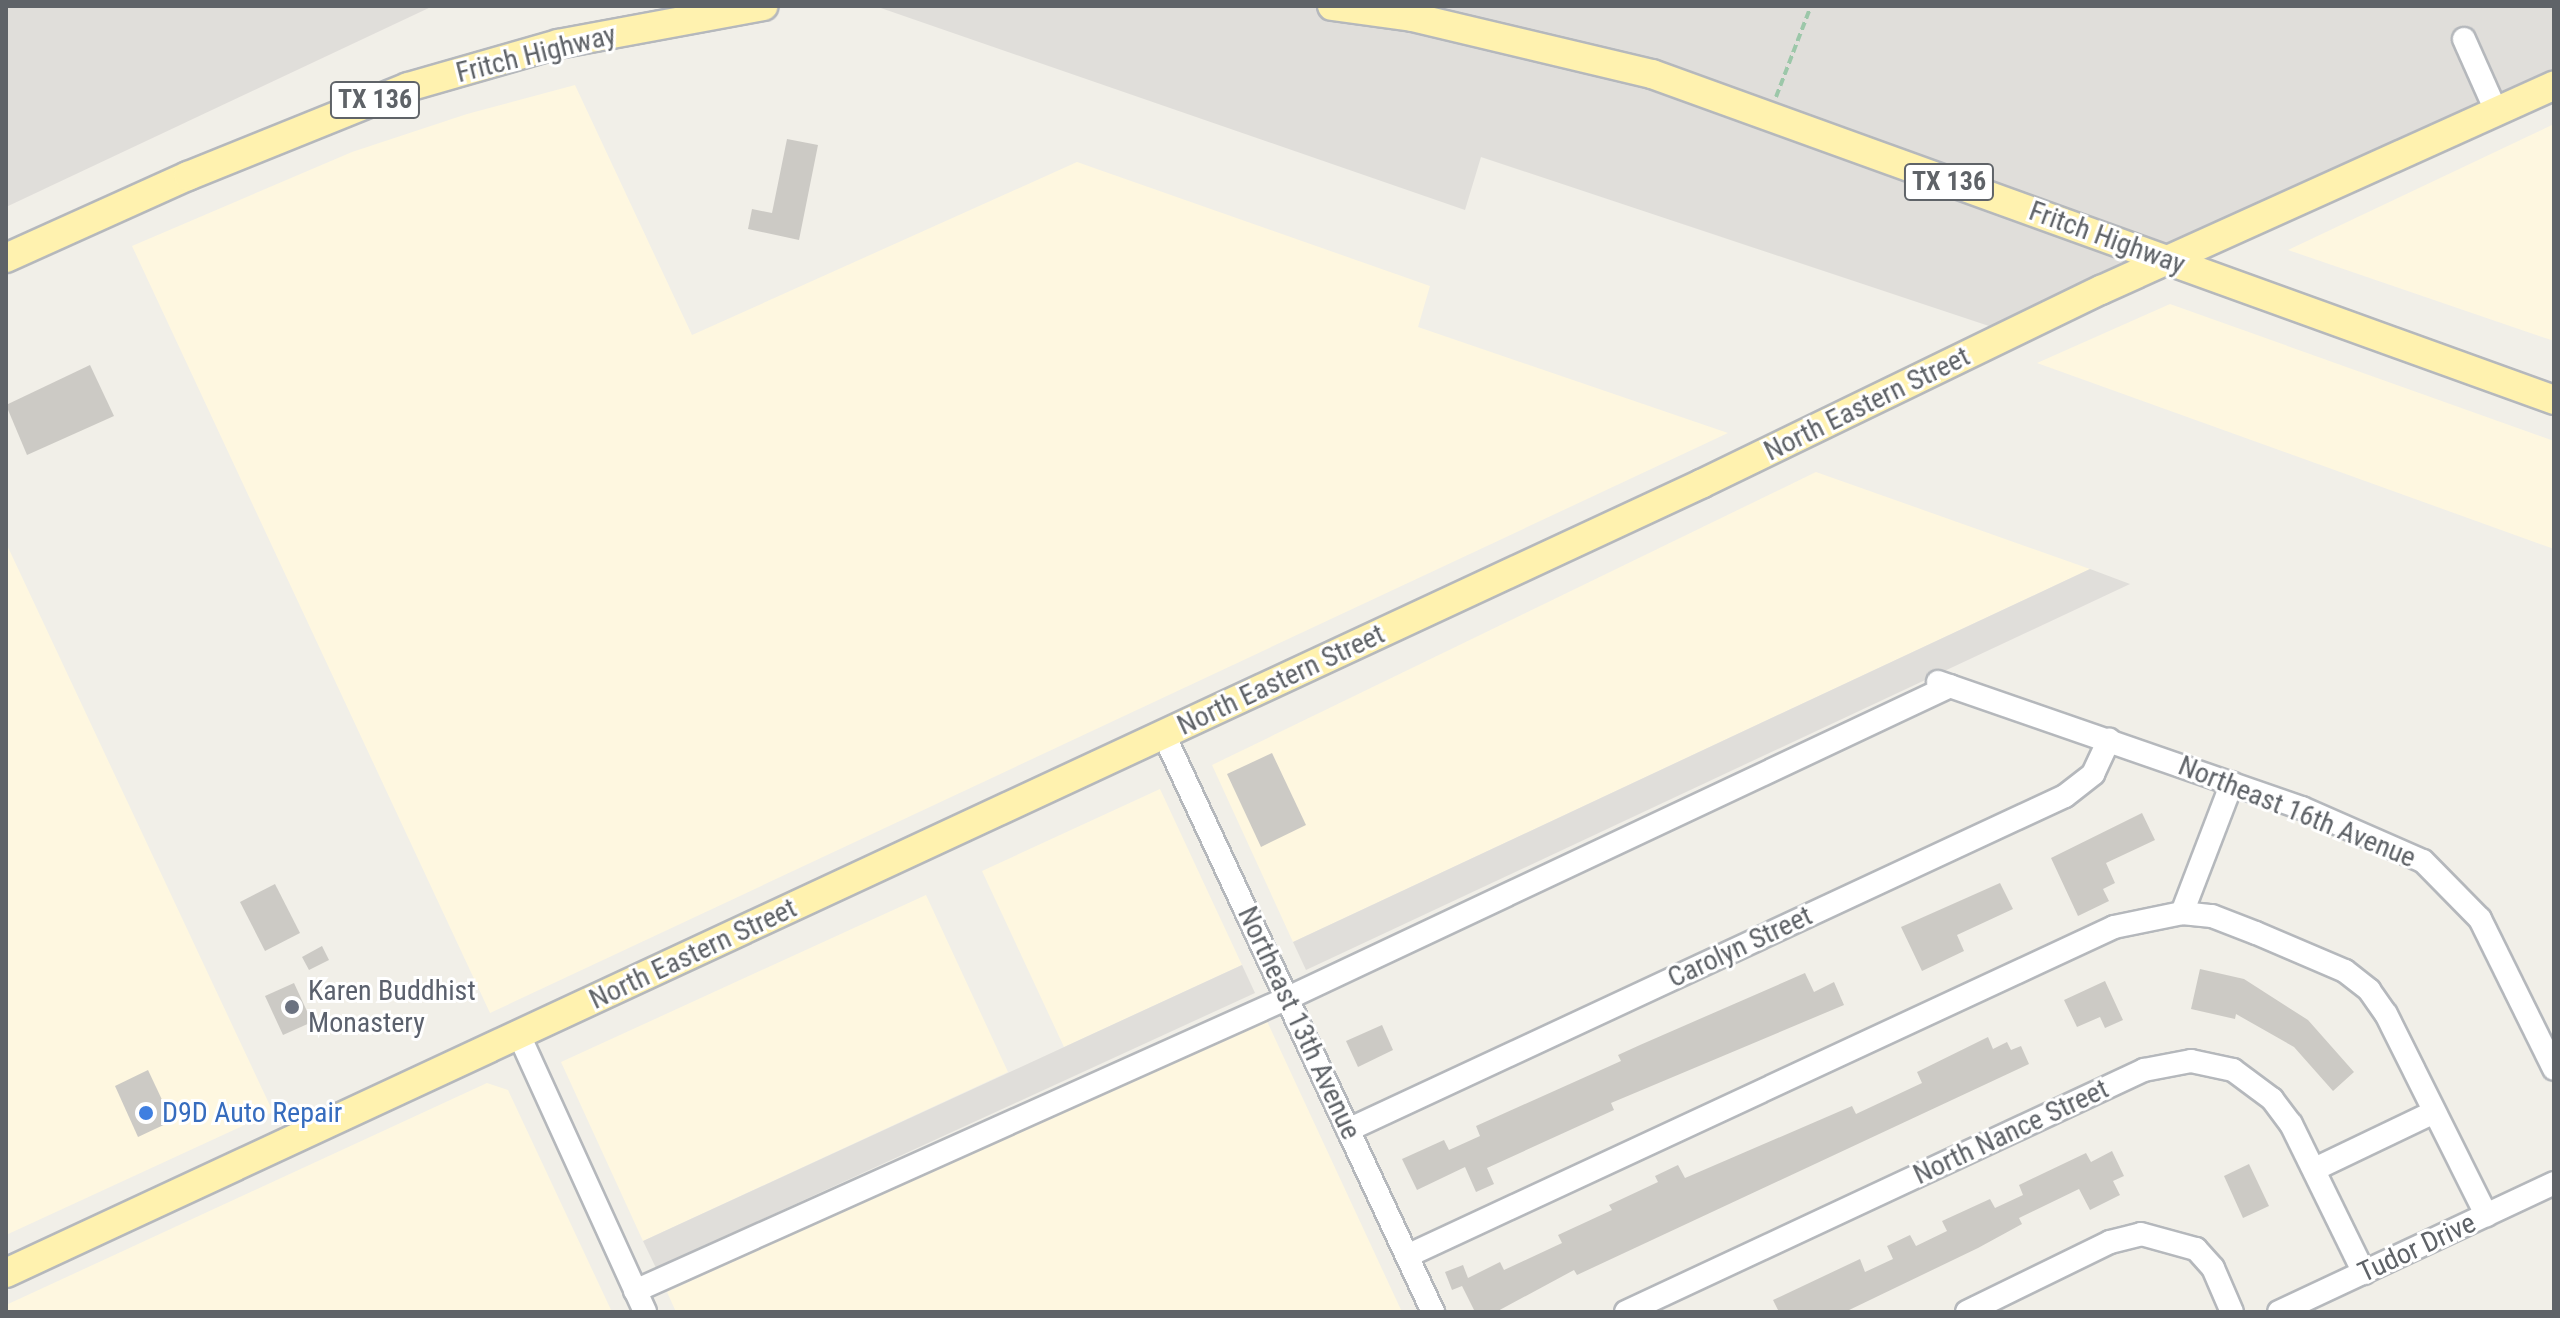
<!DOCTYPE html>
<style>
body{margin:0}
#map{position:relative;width:2560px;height:1318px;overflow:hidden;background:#f1efe8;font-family:"Roboto Condensed",sans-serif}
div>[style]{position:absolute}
.commercial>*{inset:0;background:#fef7e0}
.industrial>*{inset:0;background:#e0deda}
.building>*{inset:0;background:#cccac5}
.path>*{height:4px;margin-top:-2px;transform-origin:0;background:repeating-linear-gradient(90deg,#9cc7a9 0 8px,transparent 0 12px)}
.roads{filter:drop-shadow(2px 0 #b5b8bc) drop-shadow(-2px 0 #b5b8bc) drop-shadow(0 2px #b5b8bc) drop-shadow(0 -2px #b5b8bc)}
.minor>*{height:22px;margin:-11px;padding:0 11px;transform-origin:11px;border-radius:11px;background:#fff}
.major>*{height:28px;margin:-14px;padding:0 14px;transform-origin:14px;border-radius:14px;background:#fff2af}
.dots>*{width:22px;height:22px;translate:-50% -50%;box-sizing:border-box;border:4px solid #fff;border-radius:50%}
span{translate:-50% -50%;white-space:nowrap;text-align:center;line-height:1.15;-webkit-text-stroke:6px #fff;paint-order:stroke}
.shield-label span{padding:2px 6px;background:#fff;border:2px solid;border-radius:6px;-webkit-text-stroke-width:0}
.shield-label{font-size:26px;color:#5f6368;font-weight:700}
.street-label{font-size:28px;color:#5f6368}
.worship-label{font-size:28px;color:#5b616d}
.left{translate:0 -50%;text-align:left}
.shop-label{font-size:28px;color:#366cbe}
.frame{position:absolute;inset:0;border:8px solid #5f6368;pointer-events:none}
</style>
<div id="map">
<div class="commercial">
<div style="clip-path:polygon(575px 85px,692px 335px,1077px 162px,1430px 286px,1418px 327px,1728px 433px,490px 1013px,132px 246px,352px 152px,467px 114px)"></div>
<div style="clip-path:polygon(2554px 124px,2554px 341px,2288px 250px)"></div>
<div style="clip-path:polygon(2170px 304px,2554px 441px,2554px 549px,2037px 363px)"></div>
<div style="clip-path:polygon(1816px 472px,2090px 569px,1293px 942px,1212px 765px)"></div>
<div style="clip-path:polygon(6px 543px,273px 1112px,6px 1235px)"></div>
<div style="clip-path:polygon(1160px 789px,1242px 965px,1064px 1047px,982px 871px)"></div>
<div style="clip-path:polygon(926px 895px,1008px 1072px,643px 1241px,561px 1062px)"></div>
<div style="clip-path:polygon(1265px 1017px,1402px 1312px,676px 1312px,667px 1292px)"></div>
<div style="clip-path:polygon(487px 1083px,508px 1090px,612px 1312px,6px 1312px,6px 1305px)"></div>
</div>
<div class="industrial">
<div style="clip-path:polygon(6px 6px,433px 6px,6px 207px)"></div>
<div style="clip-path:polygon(875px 6px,2554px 6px,2554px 73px,2001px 330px,1481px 157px,1465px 210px)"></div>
<div style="clip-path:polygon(2090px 569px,2130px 584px,1306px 970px,1293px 942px)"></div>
<div style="clip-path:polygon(1242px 965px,1255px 993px,656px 1268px,643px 1241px)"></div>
</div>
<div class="building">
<div style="clip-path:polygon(787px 139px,818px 145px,799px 240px,748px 229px,752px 209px,772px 213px)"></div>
<div style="clip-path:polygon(90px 365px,114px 416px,27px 455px,6px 405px)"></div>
<div style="clip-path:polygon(1272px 753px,1306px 825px,1261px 847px,1227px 774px)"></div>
<div style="clip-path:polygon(2142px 813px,2155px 840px,2106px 863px,2115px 883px,2103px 889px,2109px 901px,2078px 916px,2051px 858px)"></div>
<div style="clip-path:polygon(2000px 883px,2013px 909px,1957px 935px,1964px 951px,1922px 971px,1901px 927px)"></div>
<div style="clip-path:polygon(275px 884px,300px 933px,265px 951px,240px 902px)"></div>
<div style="clip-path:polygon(322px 946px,329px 960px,309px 970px,302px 957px)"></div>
<div style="clip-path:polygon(2200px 969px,2244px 979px,2308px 1020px,2354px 1072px,2333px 1091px,2294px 1047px,2236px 1014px,2235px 1019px,2191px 1009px)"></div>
<div style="clip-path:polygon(1805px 973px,1814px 992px,1834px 982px,1844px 1005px,1611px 1103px,1614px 1110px,1487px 1168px,1494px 1184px,1476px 1192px,1465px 1167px,1417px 1190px,1402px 1159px,1444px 1140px,1449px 1150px,1480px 1136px,1476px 1126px,1621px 1061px,1618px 1055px,1640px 1045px)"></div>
<div style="clip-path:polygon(2105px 981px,2123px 1020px,2105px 1028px,2100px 1017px,2077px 1027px,2064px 1000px)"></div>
<div style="clip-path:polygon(294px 983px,312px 1022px,283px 1035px,265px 996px)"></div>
<div style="clip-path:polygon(1382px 1025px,1393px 1050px,1358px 1067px,1346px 1041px)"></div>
<div style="clip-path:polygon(1988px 1037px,1993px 1049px,2007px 1042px,2011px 1050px,2021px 1046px,2029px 1064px,1577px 1275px,1574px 1270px,1496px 1312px,1475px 1312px,1462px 1286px,1452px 1290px,1445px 1272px,1463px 1265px,1468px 1278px,1500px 1262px,1504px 1270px,1562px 1243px,1558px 1235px,1612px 1210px,1609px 1205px,1658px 1182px,1655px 1176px,1678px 1165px,1685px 1178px,1852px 1106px,1856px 1114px,1922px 1083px,1917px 1072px)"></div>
<div style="clip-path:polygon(148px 1070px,172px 1121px,138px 1137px,115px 1086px)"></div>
<div style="clip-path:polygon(2112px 1151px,2124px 1176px,2113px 1181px,2120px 1195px,2090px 1210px,2079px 1189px,2019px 1218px,2022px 1224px,1978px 1248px,1845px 1312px,1779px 1312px,1773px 1300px,1860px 1259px,1865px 1272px,1893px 1259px,1887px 1246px,1910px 1235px,1916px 1246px,1947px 1231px,1942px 1221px,1990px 1199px,1995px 1208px,2023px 1195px,2019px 1185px,2086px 1153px,2091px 1162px)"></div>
<div style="clip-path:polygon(2249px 1164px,2269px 1206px,2243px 1218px,2224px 1176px)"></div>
</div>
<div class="path">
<div style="left:1776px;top:97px;width:97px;rotate:-69deg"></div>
</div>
<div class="roads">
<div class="minor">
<div style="left:2464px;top:39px;width:79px;rotate:66deg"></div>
<div style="left:1938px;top:682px;width:385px;rotate:19.1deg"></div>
<div style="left:2302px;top:808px;width:132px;rotate:23.7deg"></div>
<div style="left:2423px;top:861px;width:81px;rotate:45.5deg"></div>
<div style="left:2480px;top:919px;width:167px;rotate:63.7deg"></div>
<div style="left:1164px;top:735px;width:637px;rotate:65deg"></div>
<div style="left:2182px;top:913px;width:139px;rotate:-69deg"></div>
<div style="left:519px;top:1035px;width:304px;rotate:65.5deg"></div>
<div style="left:1348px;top:1130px;width:791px;rotate:-24.98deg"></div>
<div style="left:2065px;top:796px;width:36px;rotate:-38deg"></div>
<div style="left:2093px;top:774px;width:38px;rotate:-65deg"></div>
<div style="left:2315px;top:1169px;width:132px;rotate:-25.6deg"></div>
<div style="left:1407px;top:1256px;width:780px;rotate:-24.95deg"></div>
<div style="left:2114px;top:927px;width:69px;rotate:-11.6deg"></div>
<div style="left:2182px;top:913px;width:30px;rotate:6deg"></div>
<div style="left:2212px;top:916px;width:47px;rotate:21.1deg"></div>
<div style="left:2256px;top:933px;width:97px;rotate:23.1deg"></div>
<div style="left:2345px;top:971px;width:31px;rotate:38deg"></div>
<div style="left:2369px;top:990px;width:29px;rotate:55deg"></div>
<div style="left:2386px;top:1014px;width:225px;rotate:63.5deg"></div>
<div style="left:635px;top:1291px;width:716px;rotate:-24.17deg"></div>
<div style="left:1288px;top:998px;width:732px;rotate:-25.23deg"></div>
<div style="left:1626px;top:1312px;width:572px;rotate:-25.04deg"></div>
<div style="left:2144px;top:1070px;width:48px;rotate:-10.8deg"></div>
<div style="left:2191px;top:1061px;width:43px;rotate:12.1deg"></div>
<div style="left:2233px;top:1070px;width:49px;rotate:36.6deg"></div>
<div style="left:2272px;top:1099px;width:31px;rotate:53deg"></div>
<div style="left:2291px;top:1124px;width:166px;rotate:63.9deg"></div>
<div style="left:1967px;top:1312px;width:159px;rotate:-26.1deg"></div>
<div style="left:2110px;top:1242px;width:32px;rotate:-14deg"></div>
<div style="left:2141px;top:1234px;width:57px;rotate:15.3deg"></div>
<div style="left:2196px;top:1249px;width:25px;rotate:48deg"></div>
<div style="left:2213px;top:1268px;width:48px;rotate:66.6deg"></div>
<div style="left:2279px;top:1312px;width:304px;rotate:-25.1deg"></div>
</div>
<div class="major">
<div style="left:1332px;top:6px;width:81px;rotate:7.8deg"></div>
<div style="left:1412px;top:17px;width:247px;rotate:13.4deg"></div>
<div style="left:1652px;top:74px;width:959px;rotate:19.87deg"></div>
<div style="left:6px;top:258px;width:200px;rotate:-24.3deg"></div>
<div style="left:188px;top:176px;width:237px;rotate:-22deg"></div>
<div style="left:408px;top:87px;width:156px;rotate:-16deg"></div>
<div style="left:558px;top:44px;width:209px;rotate:-10.5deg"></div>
<div style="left:6px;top:1273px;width:1870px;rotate:-24.96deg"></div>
<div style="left:1701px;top:484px;width:445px;rotate:-25.9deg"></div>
<div style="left:2101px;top:290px;width:497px;rotate:-24.3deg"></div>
</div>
</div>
<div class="dots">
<div style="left:292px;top:1007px;background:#6b7280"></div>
<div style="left:146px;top:1113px;background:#3f7fe0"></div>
</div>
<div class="shield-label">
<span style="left:375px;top:100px">TX 136</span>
<span style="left:1949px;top:182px">TX 136</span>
</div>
<div class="street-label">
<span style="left:536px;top:54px;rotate:-14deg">Fritch Highway</span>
<span style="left:2107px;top:238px;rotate:20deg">Fritch Highway</span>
<span style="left:1867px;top:404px;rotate:-26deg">North Eastern Street</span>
<span style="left:1281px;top:680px;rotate:-25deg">North Eastern Street</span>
<span style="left:2297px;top:812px;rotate:22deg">Northeast 16th Avenue</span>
<span style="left:1740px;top:947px;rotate:-25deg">Carolyn Street</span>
<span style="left:693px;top:954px;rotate:-25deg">North Eastern Street</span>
<span style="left:1299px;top:1023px;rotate:65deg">Northeast 13th Avenue</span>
<span style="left:2011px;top:1132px;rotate:-25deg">North Nance Street</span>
<span style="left:2417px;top:1248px;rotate:-25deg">Tudor Drive</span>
</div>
<div class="worship-label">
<span class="left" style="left:308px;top:1007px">Karen Buddhist<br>Monastery</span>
</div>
<div class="shop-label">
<span class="left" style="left:162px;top:1113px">D9D Auto Repair</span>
</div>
<div class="frame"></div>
</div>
